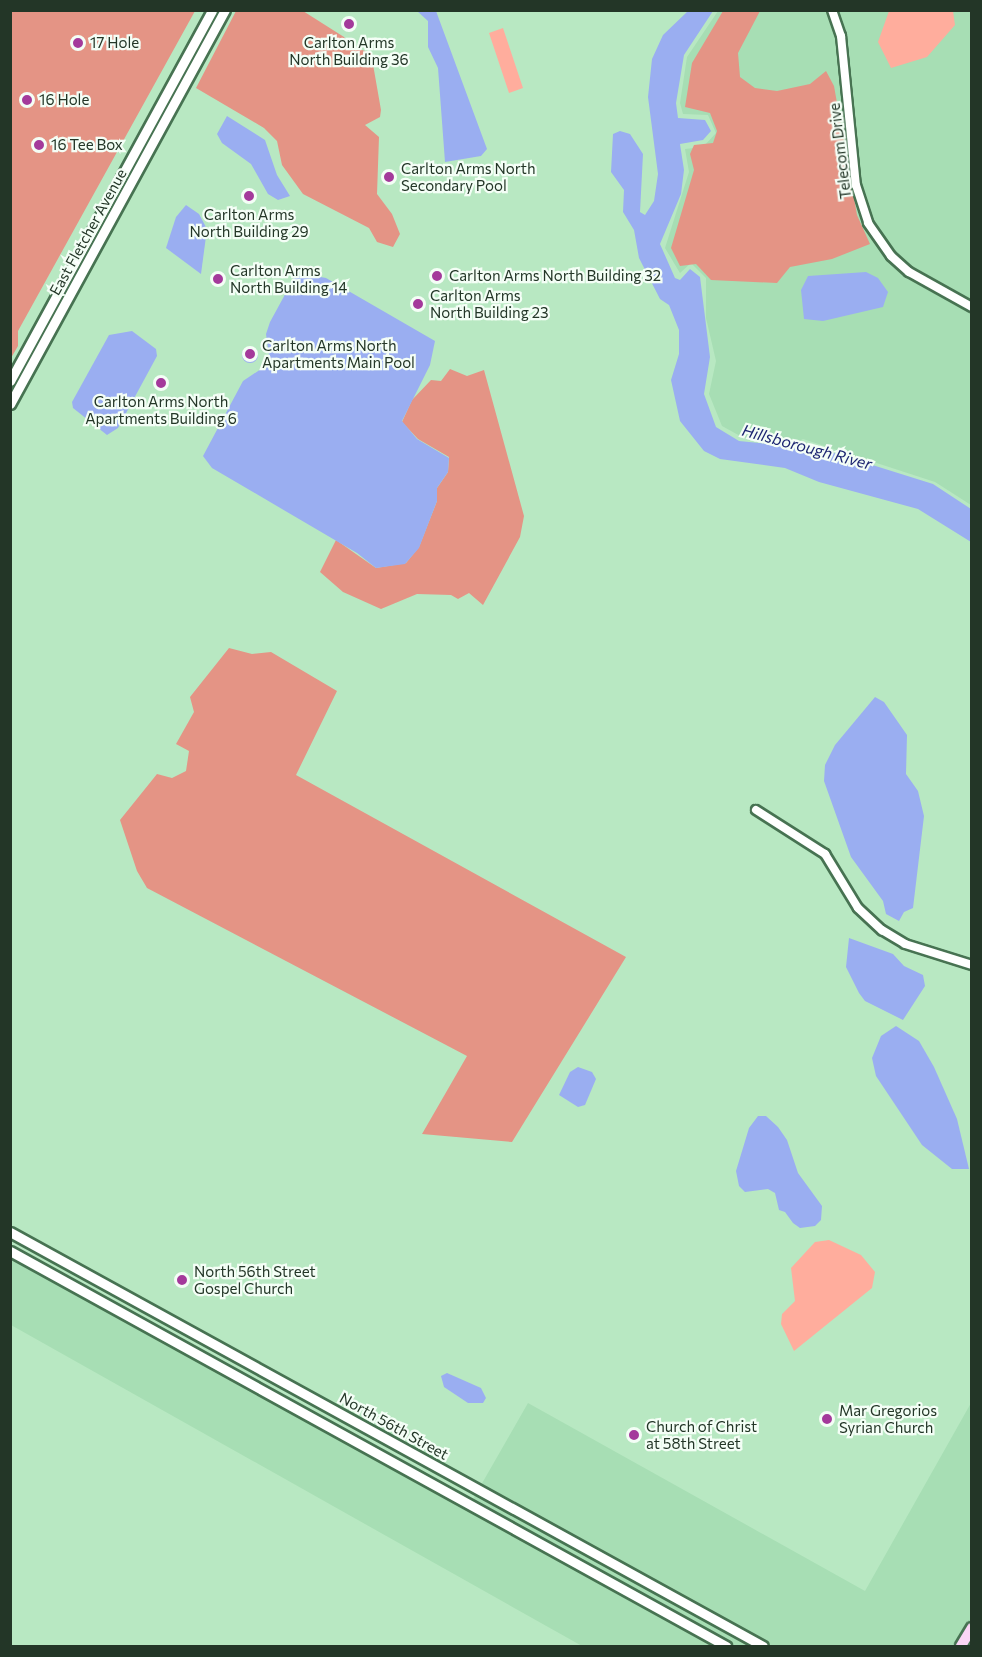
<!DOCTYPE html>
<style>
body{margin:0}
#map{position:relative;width:982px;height:1657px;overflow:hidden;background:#b8e8c2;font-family:Commissioner,sans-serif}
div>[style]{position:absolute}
.built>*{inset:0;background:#a7deb4}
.green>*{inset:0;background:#ffad9d}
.forest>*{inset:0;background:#e49485}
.water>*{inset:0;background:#9aaef1}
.round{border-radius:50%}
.roads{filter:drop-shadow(2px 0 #477352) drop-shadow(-2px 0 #477352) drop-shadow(0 2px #477352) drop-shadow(0 -2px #477352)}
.tertiary>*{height:8px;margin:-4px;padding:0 4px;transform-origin:4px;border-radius:4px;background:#fff}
.secondary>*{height:9px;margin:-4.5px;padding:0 4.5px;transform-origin:4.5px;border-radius:4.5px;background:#fff}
.primary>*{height:10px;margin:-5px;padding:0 5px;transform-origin:5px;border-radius:5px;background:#fad5f5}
.dots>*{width:16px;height:16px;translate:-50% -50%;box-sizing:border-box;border:3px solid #f4fef6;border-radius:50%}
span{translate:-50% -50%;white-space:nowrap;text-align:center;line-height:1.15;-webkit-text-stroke:4.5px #f4fef6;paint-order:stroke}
.poi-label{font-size:15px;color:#233627}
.left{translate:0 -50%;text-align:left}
.street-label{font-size:15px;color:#233627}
.water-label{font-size:16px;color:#1c2571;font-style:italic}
.frame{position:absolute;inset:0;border:12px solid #233627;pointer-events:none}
</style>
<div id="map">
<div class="built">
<div style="clip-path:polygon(718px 11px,971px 11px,971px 505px,935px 482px,803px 439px,790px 446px,742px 437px,722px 426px,709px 394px,716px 361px,706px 318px,706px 278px,691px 263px,680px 273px,665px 248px,689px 172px,685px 149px,703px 147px,716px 133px,708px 115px,683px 114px,680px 103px,687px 57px)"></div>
<div style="clip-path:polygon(10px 1255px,469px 1506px,528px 1403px,865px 1591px,971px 1403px,971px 1646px,582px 1646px,11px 1325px)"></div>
</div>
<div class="green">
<div style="clip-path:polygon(889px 11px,953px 11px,955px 25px,927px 57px,891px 68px,878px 42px)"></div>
<div style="clip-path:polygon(503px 28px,523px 88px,509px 93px,489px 33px)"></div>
<div style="clip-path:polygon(829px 1240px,861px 1255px,875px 1272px,872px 1288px,794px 1351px,781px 1324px,782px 1314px,795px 1301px,791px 1268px,815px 1242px)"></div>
</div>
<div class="forest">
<div style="clip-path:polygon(11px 10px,195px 11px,18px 331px,18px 346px,11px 358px)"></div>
<div style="clip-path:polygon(236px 11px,303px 11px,344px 37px,350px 46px,371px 53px,381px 110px,380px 117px,365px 125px,379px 137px,377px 194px,392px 214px,400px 234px,393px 247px,377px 242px,369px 228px,303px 194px,282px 165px,277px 141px,264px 128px,196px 88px)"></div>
<div style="clip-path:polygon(723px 11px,760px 11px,738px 53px,740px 77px,755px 88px,777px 91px,810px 84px,826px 71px,834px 86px,857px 215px,870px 244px,832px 259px,790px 267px,777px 283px,711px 280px,696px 264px,680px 266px,671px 248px,694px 170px,690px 154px,694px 145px,713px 143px,717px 131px,710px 113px,685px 107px,692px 63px)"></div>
<div style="clip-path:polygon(450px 369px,467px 376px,484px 370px,524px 516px,520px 537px,483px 605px,469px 593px,458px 599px,451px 595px,417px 594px,381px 609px,343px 592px,320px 572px,336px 540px,376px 568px,406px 563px,419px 547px,437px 501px,437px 488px,448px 472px,449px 457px,418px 439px,402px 422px,412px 400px,431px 380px,441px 381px)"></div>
<div style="clip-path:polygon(229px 648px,252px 654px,271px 652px,337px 691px,296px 775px,626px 957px,512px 1142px,422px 1134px,467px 1056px,147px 888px,137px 871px,120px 820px,157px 774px,172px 778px,186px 771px,189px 751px,176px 744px,194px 712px,190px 697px)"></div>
</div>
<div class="water">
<div style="clip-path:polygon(417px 11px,436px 11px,487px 149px,481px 156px,445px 162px,438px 68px,428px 47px,428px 21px)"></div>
<div style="clip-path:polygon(688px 11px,713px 11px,684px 55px,676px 103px,678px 118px,705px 120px,711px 131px,703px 140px,680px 144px,684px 170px,681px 194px,660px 244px,675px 278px,680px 280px,690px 269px,700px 277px,710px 357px,704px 394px,716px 427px,739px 441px,790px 446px,799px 442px,933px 484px,971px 509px,971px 542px,918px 509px,819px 482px,785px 468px,720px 459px,704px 451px,680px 421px,671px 380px,679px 354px,679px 330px,669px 305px,660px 299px,639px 258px,634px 230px,623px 212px,624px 190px,611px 172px,613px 134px,620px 131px,630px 134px,643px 154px,640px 212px,645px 215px,654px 201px,658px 174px,648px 97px,652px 59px,663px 35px)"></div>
<div style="clip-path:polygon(227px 116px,265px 140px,277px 175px,290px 196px,278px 200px,268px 194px,251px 164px,222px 143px,217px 134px)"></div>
<div style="clip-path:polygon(186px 205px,199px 214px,207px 229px,201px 274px,166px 248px,176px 217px)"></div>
<div style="clip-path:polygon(866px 272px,878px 278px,888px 292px,883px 307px,823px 321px,804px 319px,801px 290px,808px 276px)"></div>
<div style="clip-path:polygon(304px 274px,326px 278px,435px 341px,430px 365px,402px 421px,417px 439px,449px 458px,448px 472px,437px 488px,437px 501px,419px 548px,405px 564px,376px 568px,357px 553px,212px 468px,203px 456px,243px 381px,270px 363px,266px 334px,270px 322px,294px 278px)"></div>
<div style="clip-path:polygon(132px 331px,156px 349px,157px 356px,118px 428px,107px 435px,73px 408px,72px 402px,109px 335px)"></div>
<div class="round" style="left:242px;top:347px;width:16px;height:16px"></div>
<div style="clip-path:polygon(875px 697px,884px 702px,907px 735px,906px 774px,918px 791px,924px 816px,913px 908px,904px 912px,899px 921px,886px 914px,883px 901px,851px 857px,824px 781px,825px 765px,835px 745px)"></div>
<div style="clip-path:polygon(849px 938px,893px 954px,904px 966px,923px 975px,925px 986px,903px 1020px,865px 1001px,859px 993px,846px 967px)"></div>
<div style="clip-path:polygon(896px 1026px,919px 1041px,934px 1067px,957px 1119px,969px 1169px,952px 1169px,922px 1145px,876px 1076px,872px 1058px,881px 1036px)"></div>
<div style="clip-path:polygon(578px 1067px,592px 1072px,596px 1079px,585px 1105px,578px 1107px,559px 1095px,570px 1072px)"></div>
<div style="clip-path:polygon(758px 1116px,766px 1116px,778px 1127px,787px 1140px,798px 1173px,822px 1206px,821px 1220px,815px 1226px,800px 1228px,793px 1223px,785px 1212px,779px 1210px,775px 1193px,768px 1189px,745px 1192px,739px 1186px,736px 1171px,749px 1128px)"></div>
<div style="clip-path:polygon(447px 1373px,481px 1388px,486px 1398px,483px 1403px,468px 1403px,444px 1387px,441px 1376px)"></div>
</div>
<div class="roads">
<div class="tertiary">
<div style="left:832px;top:10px;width:28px;rotate:71deg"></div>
<div style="left:841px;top:36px;width:150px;rotate:84.3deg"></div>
<div style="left:856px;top:185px;width:40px;rotate:72deg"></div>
<div style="left:868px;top:223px;width:40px;rotate:55.1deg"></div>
<div style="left:891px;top:256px;width:24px;rotate:42deg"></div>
<div style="left:909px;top:272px;width:72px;rotate:29.1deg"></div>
<div style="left:756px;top:810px;width:82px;rotate:32.5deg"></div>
<div style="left:825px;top:854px;width:63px;rotate:58.6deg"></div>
<div style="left:858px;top:908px;width:33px;rotate:43deg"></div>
<div style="left:882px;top:930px;width:27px;rotate:31deg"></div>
<div style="left:905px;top:944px;width:70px;rotate:17.4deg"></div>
</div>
<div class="secondary">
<div style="left:10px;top:381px;width:422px;rotate:-61.4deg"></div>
<div style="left:10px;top:404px;width:449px;rotate:-61.4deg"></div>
<div style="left:10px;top:1232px;width:859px;rotate:28.8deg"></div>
<div style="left:10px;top:1251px;width:818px;rotate:28.88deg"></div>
</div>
<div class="primary">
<div style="left:961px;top:1646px;width:21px;rotate:-59deg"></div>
</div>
</div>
<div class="dots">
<div style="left:349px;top:24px;background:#a43a9b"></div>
<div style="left:78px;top:43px;background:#a43a9b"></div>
<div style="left:27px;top:100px;background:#a43a9b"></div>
<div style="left:39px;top:145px;background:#a43a9b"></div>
<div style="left:389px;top:177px;background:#a43a9b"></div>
<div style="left:249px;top:196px;background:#a43a9b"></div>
<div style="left:437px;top:276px;background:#a43a9b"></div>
<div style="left:218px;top:279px;background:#a43a9b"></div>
<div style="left:418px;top:304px;background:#a43a9b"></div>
<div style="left:250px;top:354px;background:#a43a9b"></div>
<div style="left:161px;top:383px;background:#a43a9b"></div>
<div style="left:182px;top:1280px;background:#a43a9b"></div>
<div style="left:827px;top:1419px;background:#a43a9b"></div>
<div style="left:634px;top:1435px;background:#a43a9b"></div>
</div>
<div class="poi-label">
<span style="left:349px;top:51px">Carlton Arms<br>North Building 36</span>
<span class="left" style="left:90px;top:43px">17 Hole</span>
<span class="left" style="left:39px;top:100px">16 Hole</span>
<span class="left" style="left:51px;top:145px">16 Tee Box</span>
<span class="left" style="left:401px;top:177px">Carlton Arms North<br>Secondary Pool</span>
<span style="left:249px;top:223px">Carlton Arms<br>North Building 29</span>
<span class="left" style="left:230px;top:279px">Carlton Arms<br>North Building 14</span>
<span class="left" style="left:449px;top:276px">Carlton Arms North Building 32</span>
<span class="left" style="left:430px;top:304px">Carlton Arms<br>North Building 23</span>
<span class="left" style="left:262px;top:354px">Carlton Arms North<br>Apartments Main Pool</span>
<span style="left:161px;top:410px">Carlton Arms North<br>Apartments Building 6</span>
<span class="left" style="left:194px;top:1280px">North 56th Street<br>Gospel Church</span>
<span class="left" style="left:839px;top:1419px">Mar Gregorios<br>Syrian Church</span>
<span class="left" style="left:646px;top:1435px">Church of Christ<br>at 58th Street</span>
</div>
<div class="street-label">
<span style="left:840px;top:151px;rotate:-97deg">Telecom Drive</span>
<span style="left:88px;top:232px;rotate:-61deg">East Fletcher Avenue</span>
<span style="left:394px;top:1426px;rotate:29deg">North 56th Street</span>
</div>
<div class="water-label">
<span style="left:807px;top:447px;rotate:15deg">Hillsborough River</span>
</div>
<div class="frame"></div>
</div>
